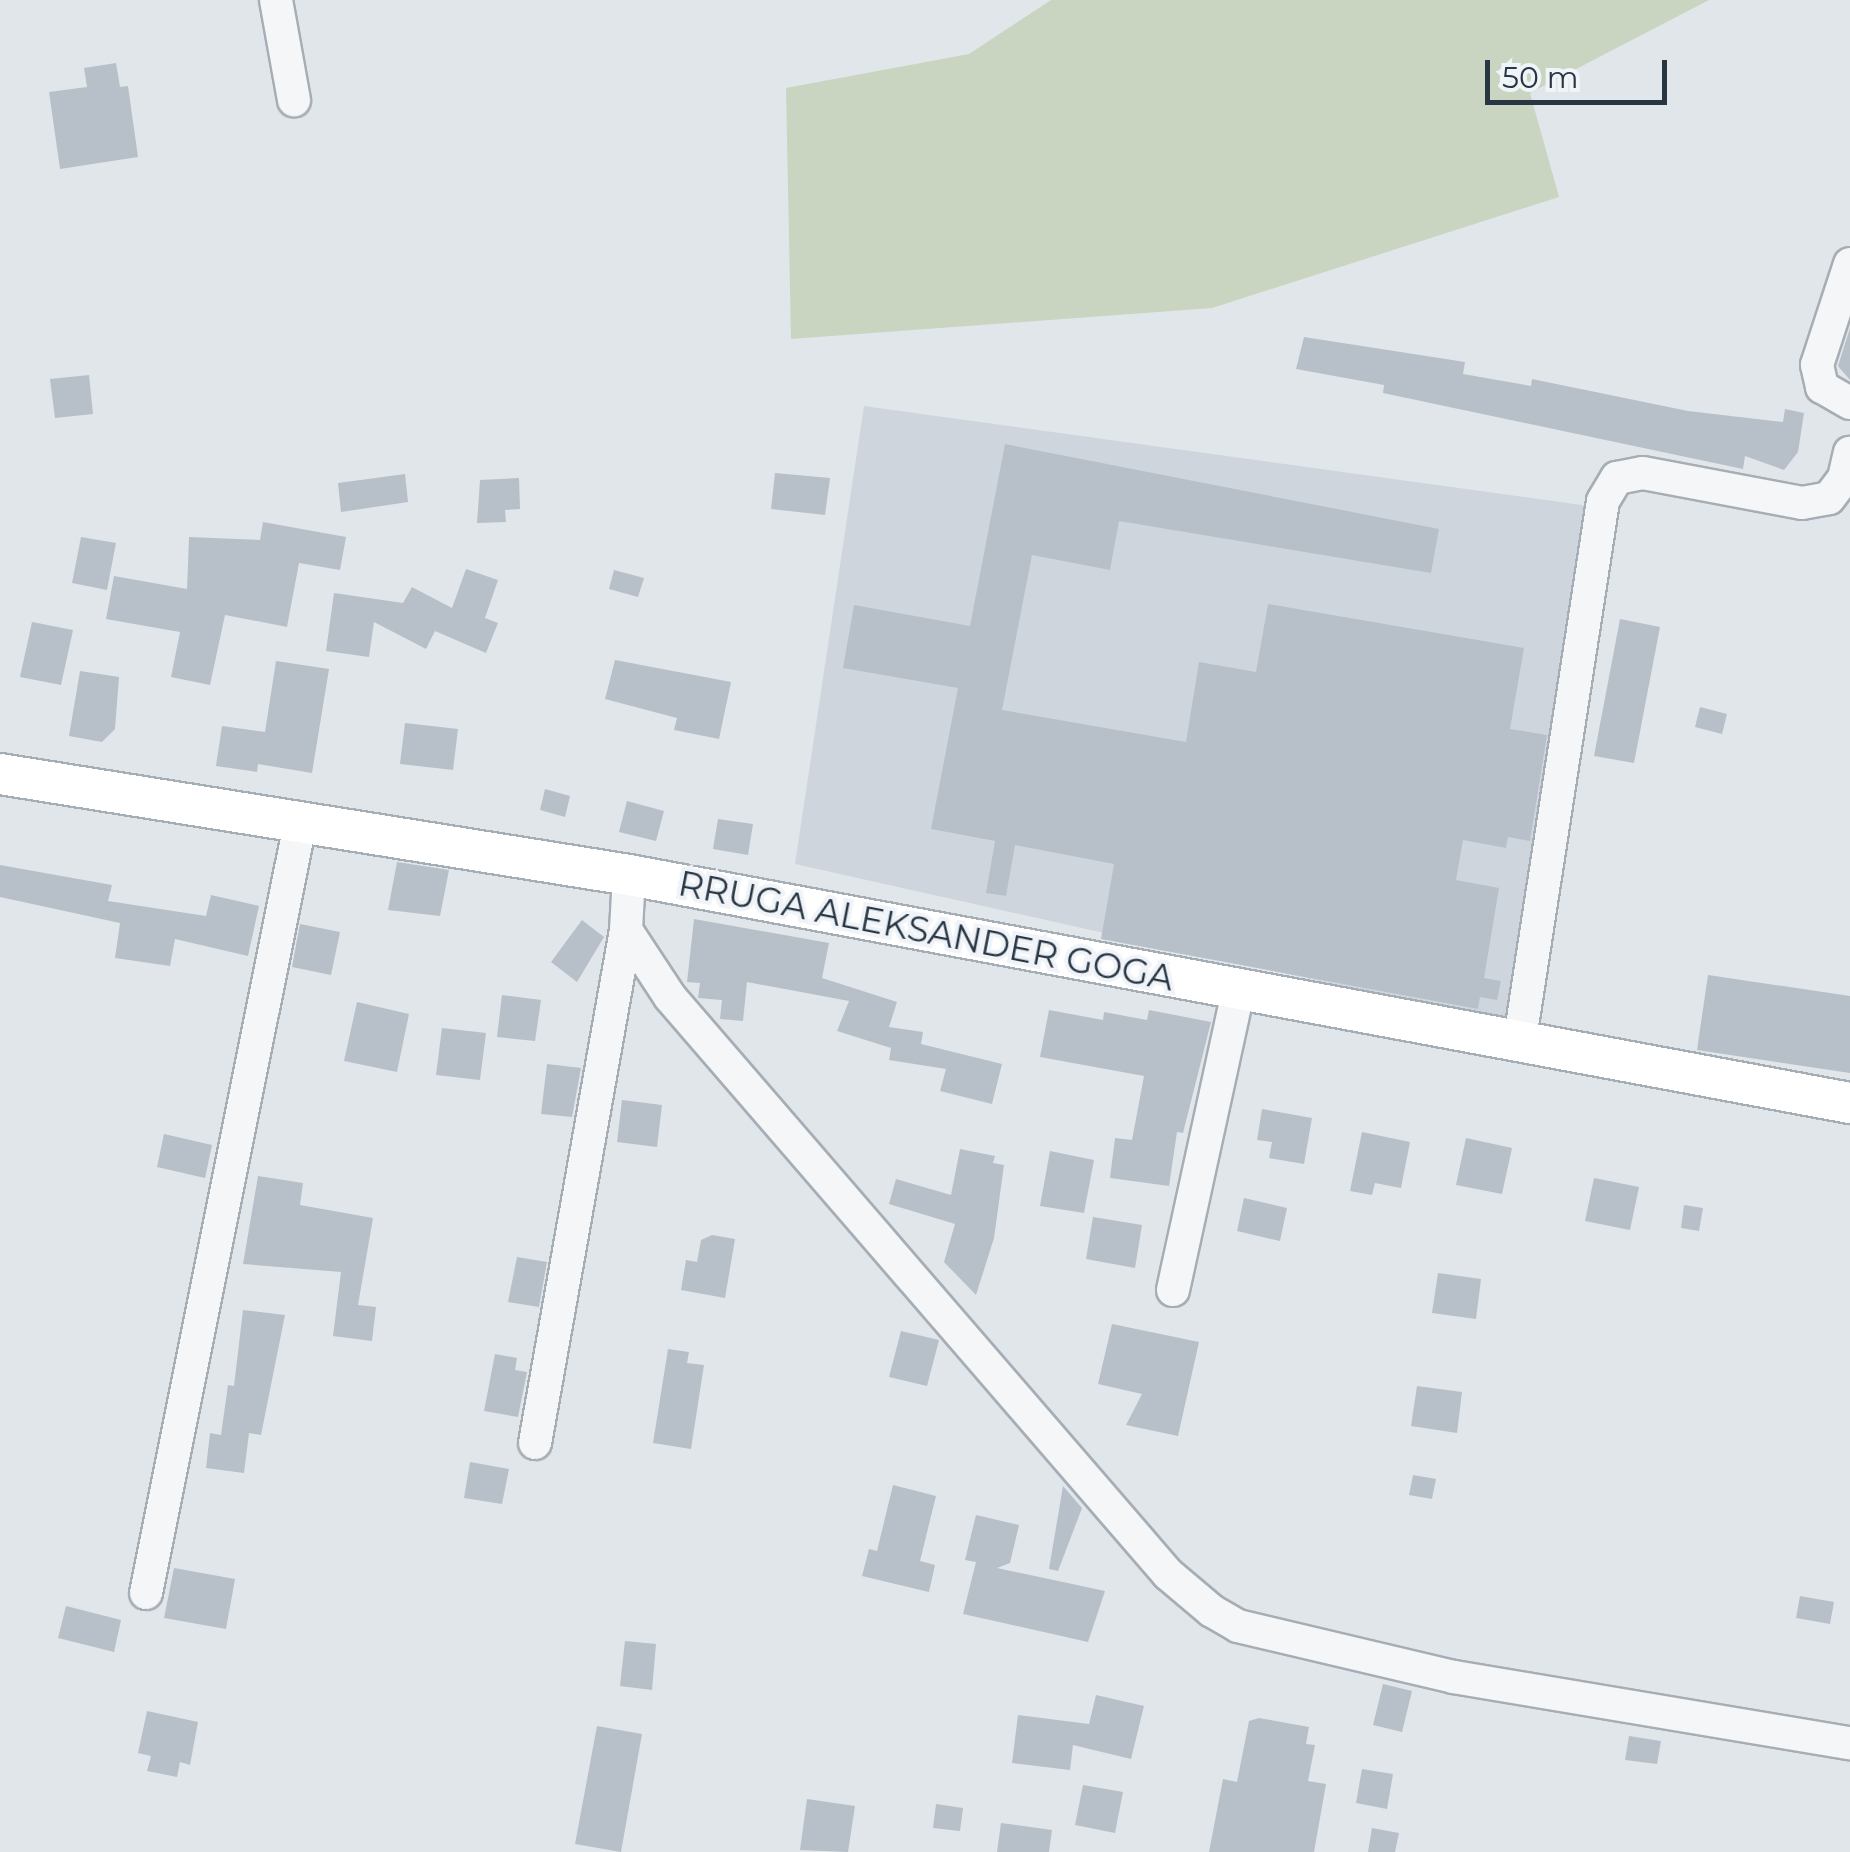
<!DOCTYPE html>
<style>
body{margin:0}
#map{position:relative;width:1850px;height:1852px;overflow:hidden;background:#e1e6ea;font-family:Montserrat,sans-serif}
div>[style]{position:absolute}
.built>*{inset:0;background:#ced5dd}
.green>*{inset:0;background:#c9d5c1}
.building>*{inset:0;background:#b7c0c8}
.roads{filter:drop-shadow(2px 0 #a6aeb5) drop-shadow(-2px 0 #a6aeb5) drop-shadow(0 2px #a6aeb5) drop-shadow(0 -2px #a6aeb5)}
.minor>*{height:32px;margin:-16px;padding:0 16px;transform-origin:16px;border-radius:16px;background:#f4f6f8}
.major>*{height:40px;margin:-20px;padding:0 20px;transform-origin:20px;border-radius:20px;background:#fff}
span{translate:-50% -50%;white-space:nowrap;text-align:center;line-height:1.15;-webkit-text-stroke:8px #f0f4f8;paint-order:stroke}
.street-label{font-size:35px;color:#283643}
.scale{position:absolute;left:1485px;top:60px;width:182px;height:45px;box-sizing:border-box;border:5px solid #283643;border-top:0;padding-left:12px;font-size:30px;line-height:35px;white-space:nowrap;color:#283643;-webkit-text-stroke:8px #f0f4f8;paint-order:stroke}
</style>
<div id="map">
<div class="built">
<div style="clip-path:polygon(864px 406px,1596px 507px,1512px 1024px,795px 864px)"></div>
</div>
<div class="green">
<div style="clip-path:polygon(1051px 0,1709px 0,1530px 93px,1559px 197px,1212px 308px,791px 339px,786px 88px,969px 54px)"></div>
</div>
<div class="building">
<div style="clip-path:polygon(116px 63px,120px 87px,128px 86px,138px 157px,60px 169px,49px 92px,87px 87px,84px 68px)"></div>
<div style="clip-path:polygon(1850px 328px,1850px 380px,1838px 366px)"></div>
<div style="clip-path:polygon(1304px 337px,1465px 362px,1463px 374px,1531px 386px,1532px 379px,1688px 411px,1783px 422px,1785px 409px,1804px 413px,1798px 452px,1784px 470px,1745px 456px,1743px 469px,1383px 393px,1384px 385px,1296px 369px)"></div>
<div style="clip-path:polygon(89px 375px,93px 414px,55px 418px,50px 379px)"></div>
<div style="clip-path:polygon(1005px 444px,1439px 529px,1431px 573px,1119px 521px,1110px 570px,1032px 555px,1002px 710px,1186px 742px,1199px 662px,1256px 672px,1268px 604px,1524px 648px,1510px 729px,1547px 735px,1530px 841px,1508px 837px,1506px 848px,1463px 840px,1456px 880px,1499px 888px,1484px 978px,1501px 981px,1497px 1000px,1480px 997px,1478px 1009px,1101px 939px,1114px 864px,1015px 845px,1006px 896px,986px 893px,995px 841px,931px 829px,958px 688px,843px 668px,854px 605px,970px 626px)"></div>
<div style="clip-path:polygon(775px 473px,830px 478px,825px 515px,771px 509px)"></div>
<div style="clip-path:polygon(405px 474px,408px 502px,341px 512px,338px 483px)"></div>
<div style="clip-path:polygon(519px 478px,520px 509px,505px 510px,506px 522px,477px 523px,480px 480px)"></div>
<div style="clip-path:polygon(263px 522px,346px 537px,340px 570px,299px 563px,287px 627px,225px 615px,210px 685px,171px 677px,180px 632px,106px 619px,114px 576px,187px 589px,189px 537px,260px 540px)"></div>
<div style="clip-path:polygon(81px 537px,116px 543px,107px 590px,72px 583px)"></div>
<div style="clip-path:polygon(466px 569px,498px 580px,485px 618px,498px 623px,486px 653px,435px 631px,426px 649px,374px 622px,369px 657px,326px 651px,334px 593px,403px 603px,412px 587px,452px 608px)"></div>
<div style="clip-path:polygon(614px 570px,644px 578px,638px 597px,609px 589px)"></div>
<div style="clip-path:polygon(1620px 619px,1660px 627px,1634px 763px,1594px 756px)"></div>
<div style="clip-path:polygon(32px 622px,73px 630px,61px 685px,20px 677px)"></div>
<div style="clip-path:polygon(615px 660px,731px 682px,719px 739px,674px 730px,677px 718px,605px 699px)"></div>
<div style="clip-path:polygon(276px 661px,329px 669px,312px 773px,258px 764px,257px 772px,216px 766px,222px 726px,265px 732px)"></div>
<div style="clip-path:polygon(80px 671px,119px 677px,115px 729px,102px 742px,69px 736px)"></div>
<div style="clip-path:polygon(1700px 707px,1727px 714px,1722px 734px,1695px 727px)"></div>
<div style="clip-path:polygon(405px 723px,458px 729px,453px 770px,400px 764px)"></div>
<div style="clip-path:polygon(545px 789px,570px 796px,565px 817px,540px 810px)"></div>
<div style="clip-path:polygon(627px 801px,664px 811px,656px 841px,619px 832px)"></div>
<div style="clip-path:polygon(718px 819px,753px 824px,748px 855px,713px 849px)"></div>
<div style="clip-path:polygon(397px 862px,449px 870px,440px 916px,388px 910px)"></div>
<div style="clip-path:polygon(0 865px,112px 885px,108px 901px,206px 916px,211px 895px,259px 906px,248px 956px,175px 939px,170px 966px,115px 958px,120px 923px,0 897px)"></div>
<div style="clip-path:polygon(694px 919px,829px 943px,822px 978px,897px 1002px,889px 1027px,923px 1032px,921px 1044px,1002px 1064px,992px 1104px,940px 1091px,946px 1069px,889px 1060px,891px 1048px,837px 1031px,849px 1001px,747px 982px,743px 1021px,720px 1019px,722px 1000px,698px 998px,700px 983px,687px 982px)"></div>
<div style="clip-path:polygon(582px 920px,604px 937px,577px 982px,551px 962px)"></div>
<div style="clip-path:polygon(300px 924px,340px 932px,331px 975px,292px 967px)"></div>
<div style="clip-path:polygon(1708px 975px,1850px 996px,1850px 1073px,1697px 1050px)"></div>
<div style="clip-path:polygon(502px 995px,541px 1000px,535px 1041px,497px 1037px)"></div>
<div style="clip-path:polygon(357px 1002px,409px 1014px,397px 1072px,344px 1061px)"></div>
<div style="clip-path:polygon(1049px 1010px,1103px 1020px,1104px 1012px,1147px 1020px,1149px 1010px,1211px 1022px,1183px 1133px,1177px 1132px,1169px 1186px,1110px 1178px,1115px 1138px,1132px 1140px,1144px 1076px,1040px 1057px)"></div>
<div style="clip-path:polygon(442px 1028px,486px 1033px,480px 1080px,436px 1075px)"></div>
<div style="clip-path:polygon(547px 1064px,581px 1068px,572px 1117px,541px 1114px)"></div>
<div style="clip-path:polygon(622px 1100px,662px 1105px,657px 1147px,617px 1142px)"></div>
<div style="clip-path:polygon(1262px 1109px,1312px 1118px,1304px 1164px,1269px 1158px,1272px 1142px,1257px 1140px)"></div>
<div style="clip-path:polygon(1362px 1132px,1410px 1142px,1401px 1188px,1375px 1183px,1372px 1195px,1350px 1191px)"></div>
<div style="clip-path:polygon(164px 1134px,212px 1145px,205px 1178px,157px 1167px)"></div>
<div style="clip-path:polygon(1466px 1138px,1512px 1148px,1502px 1194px,1456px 1185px)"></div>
<div style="clip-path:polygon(960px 1149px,995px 1156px,993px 1163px,1004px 1165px,994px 1238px,976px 1295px,944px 1262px,955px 1224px,889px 1204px,896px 1179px,951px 1195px)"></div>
<div style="clip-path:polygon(1050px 1151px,1094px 1160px,1084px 1213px,1040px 1206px)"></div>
<div style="clip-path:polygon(258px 1176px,303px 1183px,300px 1205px,373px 1218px,358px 1305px,376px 1307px,372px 1341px,333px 1336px,341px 1272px,243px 1264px)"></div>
<div style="clip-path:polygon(1594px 1178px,1639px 1187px,1630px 1230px,1585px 1221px)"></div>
<div style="clip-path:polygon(1244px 1198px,1287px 1208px,1280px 1241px,1237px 1231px)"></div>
<div style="clip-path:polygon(1684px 1205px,1703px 1208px,1699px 1231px,1681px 1228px)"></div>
<div style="clip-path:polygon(1093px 1217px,1142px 1225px,1135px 1268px,1086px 1259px)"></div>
<div style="clip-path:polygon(712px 1235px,735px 1239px,725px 1298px,681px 1290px,686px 1260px,697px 1262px,701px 1240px)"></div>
<div style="clip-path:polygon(517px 1257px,547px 1262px,539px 1307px,508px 1302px)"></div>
<div style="clip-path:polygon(1438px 1273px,1481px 1279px,1476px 1319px,1432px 1313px)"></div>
<div style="clip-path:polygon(243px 1310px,285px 1315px,261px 1435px,249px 1433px,244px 1473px,206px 1468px,210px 1433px,221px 1435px,228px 1385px,234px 1386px)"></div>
<div style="clip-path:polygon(1112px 1324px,1199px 1342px,1178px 1436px,1126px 1425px,1142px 1394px,1098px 1384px)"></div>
<div style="clip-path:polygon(901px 1331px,939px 1340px,927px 1386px,889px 1377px)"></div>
<div style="clip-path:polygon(668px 1349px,689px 1352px,687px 1363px,704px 1365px,691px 1449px,653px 1443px)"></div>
<div style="clip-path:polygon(495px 1354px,517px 1358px,515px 1370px,527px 1372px,518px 1417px,484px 1411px)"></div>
<div style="clip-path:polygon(1417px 1386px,1462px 1392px,1457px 1433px,1411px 1426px)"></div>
<div style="clip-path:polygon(470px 1462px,509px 1469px,502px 1504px,464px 1498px)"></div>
<div style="clip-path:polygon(1413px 1475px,1436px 1479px,1432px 1499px,1409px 1495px)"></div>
<div style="clip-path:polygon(893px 1485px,936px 1496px,920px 1561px,935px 1565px,929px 1592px,862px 1576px,869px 1549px,877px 1551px)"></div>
<div style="clip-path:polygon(1063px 1486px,1082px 1508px,1058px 1571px,1049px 1569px)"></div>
<div style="clip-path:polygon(976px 1515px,1019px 1525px,1010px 1563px,997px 1568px,1105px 1591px,1088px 1642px,963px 1614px,976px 1562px,965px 1560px)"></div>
<div style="clip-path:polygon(174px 1568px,235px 1579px,226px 1629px,164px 1618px)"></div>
<div style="clip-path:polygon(1800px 1596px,1834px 1602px,1830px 1624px,1796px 1618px)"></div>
<div style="clip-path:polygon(66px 1606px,121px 1620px,114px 1652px,58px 1638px)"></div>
<div style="clip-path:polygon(625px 1641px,656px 1644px,652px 1690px,620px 1686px)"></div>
<div style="clip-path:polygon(1383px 1684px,1412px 1691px,1402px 1732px,1373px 1725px)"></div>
<div style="clip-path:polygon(1096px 1695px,1144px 1706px,1131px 1759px,1073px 1745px,1070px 1770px,1012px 1763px,1018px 1715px,1089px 1724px)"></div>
<div style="clip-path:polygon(147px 1711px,198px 1722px,190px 1765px,180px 1762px,177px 1777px,147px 1771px,151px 1756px,138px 1753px)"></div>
<div style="clip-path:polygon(1259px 1718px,1309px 1727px,1306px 1744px,1315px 1745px,1308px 1781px,1326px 1784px,1314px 1852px,1209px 1852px,1223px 1779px,1237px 1782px,1249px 1721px)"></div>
<div style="clip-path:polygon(597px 1726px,642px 1734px,621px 1852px,575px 1844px)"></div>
<div style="clip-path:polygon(1629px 1736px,1661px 1741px,1657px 1764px,1625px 1760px)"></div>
<div style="clip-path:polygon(1362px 1769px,1393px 1774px,1387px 1809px,1356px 1803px)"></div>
<div style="clip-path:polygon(1083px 1785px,1123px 1792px,1115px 1833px,1075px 1825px)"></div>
<div style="clip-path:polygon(807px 1799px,855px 1806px,848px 1852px,800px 1850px)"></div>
<div style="clip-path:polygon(936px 1804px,963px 1808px,960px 1831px,933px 1828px)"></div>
<div style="clip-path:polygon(1001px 1823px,1052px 1830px,1049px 1852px,997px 1852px)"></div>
<div style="clip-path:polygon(1372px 1828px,1399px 1833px,1395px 1852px,1368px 1852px)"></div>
</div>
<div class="roads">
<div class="minor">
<div style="left:276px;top:0;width:102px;rotate:79.8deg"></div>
<div style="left:1850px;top:264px;width:106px;rotate:108.1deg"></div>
<div style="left:1817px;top:365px;width:23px;rotate:77deg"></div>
<div style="left:1822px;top:387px;width:32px;rotate:30deg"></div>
<div style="left:629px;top:875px;width:55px;rotate:93.1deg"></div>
<div style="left:626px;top:930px;width:80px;rotate:56.7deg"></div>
<div style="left:670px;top:997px;width:762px;rotate:49.2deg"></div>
<div style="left:1168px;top:1574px;width:57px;rotate:40.1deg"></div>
<div style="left:1212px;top:1611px;width:30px;rotate:30deg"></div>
<div style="left:1238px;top:1626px;width:222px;rotate:13.3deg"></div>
<div style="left:1454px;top:1677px;width:401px;rotate:9.5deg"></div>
<div style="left:1519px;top:1045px;width:550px;rotate:-81.22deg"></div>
<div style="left:1603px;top:501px;width:27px;rotate:-59deg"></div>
<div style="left:1617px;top:478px;width:26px;rotate:-11deg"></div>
<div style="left:1643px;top:473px;width:162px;rotate:10.7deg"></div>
<div style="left:1802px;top:503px;width:27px;rotate:-10deg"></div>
<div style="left:1829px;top:498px;width:25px;rotate:-53deg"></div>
<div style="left:1844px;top:478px;width:26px;rotate:-77deg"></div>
<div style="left:1173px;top:1290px;width:306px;rotate:-77.7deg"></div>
<div style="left:535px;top:1443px;width:521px;rotate:-79.94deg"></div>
<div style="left:146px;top:1593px;width:789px;rotate:-78.68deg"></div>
</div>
<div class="major">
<div style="left:0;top:774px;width:637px;rotate:9.12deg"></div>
<div style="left:629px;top:875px;width:1242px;rotate:10.58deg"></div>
</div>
</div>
<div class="street-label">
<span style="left:926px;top:931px;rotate:11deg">RRUGA ALEKSANDER GOGA</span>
</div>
<div class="scale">50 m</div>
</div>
